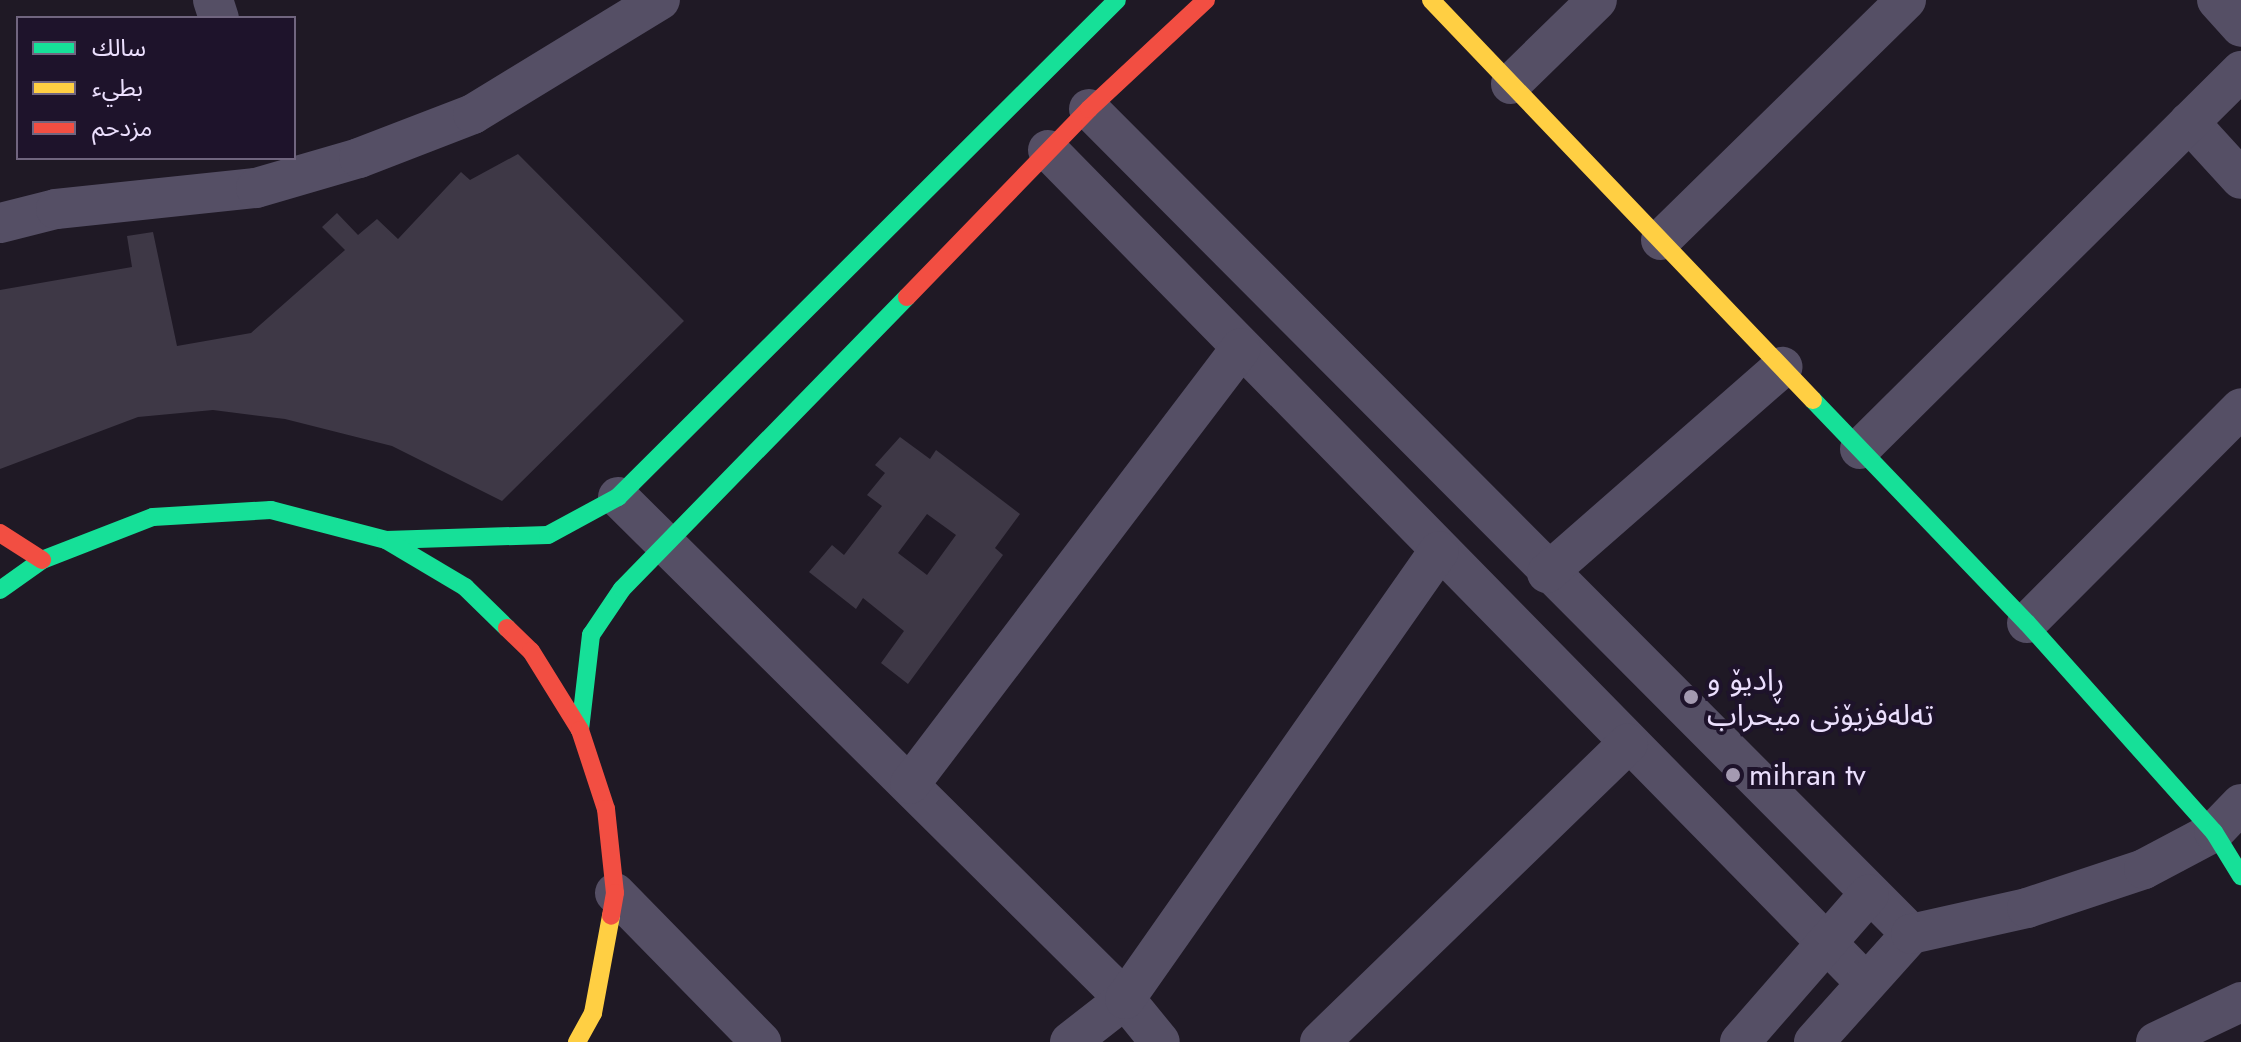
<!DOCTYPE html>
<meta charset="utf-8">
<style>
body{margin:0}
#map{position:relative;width:2241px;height:1042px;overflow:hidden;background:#1f1925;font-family:Jost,"Noto Sans Arabic",sans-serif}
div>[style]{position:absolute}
.building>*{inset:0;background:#3e3846}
.street>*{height:40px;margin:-20px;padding:0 20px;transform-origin:20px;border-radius:20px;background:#554f65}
.fast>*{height:18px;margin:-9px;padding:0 9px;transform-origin:9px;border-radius:9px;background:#16e098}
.slow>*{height:18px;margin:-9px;padding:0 9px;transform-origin:9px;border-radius:9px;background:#ffcf43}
.jam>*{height:18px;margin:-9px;padding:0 9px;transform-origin:9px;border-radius:9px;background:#f24e42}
.dots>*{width:22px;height:22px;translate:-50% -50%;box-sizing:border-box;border:4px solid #1e132b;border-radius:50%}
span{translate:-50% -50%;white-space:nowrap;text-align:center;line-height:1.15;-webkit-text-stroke:8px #1e132b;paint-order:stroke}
.poi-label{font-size:30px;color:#ebdffd}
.left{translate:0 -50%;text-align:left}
.legend{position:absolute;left:16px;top:16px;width:280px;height:144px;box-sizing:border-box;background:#1e132b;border:2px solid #70657f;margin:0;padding:10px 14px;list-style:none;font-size:24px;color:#ebdffd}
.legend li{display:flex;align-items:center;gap:16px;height:40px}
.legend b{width:40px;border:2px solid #70657f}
</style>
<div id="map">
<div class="building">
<div style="clip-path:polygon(518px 154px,684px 321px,502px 501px,392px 446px,285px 419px,213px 410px,138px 417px,0 469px,0 290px,132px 267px,127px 236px,153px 232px,177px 346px,251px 333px,345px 250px,322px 227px,337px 213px,358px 235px,377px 219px,398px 239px,461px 172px,470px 180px)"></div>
<div style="clip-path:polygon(evenodd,900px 437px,930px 459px,936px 450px,1020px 514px,995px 548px,1003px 555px,908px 684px,881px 663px,904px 631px,863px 598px,856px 609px,809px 572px,832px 545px,844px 555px,882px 506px,867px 495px,885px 473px,875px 465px,900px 437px,927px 514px,956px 535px,927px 575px,898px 553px,927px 514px)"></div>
</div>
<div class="street">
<div style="left:213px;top:0;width:19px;rotate:72deg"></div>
<div style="left:2217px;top:0;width:36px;rotate:48deg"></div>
<div style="left:1511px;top:84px;width:120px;rotate:-44.3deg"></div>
<div style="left:1089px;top:109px;width:1165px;rotate:45.1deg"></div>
<div style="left:2189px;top:122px;width:77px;rotate:47.6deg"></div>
<div style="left:1048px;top:150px;width:1167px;rotate:45.52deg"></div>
<div style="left:0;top:223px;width:58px;rotate:-14deg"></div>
<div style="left:56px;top:209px;width:201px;rotate:-6deg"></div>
<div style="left:256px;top:188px;width:107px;rotate:-16.2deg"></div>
<div style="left:359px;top:158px;width:122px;rotate:-21.1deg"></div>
<div style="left:473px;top:114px;width:219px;rotate:-31.4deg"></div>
<div style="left:1661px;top:240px;width:343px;rotate:-44.4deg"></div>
<div style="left:1860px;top:449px;width:537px;rotate:-44.77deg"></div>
<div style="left:618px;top:497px;width:713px;rotate:44.72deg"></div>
<div style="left:1125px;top:999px;width:55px;rotate:50.9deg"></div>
<div style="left:1547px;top:573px;width:313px;rotate:-41.2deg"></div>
<div style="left:2027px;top:623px;width:303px;rotate:-45.1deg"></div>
<div style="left:910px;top:784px;width:547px;rotate:-52.8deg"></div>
<div style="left:615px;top:893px;width:209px;rotate:45.6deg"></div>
<div style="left:1070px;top:1042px;width:70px;rotate:-38deg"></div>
<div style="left:1125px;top:999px;width:547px;rotate:-54.97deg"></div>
<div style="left:1320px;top:1042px;width:429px;rotate:-44.1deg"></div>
<div style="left:1740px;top:1042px;width:196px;rotate:-48.9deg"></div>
<div style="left:1814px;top:1042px;width:145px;rotate:-48.1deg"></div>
<div style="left:1911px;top:934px;width:119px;rotate:-12.6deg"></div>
<div style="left:2027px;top:908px;width:123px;rotate:-18.4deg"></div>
<div style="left:2144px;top:869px;width:79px;rotate:-27.9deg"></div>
<div style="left:2214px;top:832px;width:39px;rotate:-46deg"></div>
<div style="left:2156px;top:1042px;width:94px;rotate:-25.2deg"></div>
</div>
<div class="fast">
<div style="left:1813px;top:400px;width:309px;rotate:46.2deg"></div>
<div style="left:2027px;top:623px;width:280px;rotate:48.2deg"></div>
<div style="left:2214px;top:832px;width:52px;rotate:58.5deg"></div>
<div style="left:386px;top:540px;width:162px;rotate:-1.8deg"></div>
<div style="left:548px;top:535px;width:80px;rotate:-28.5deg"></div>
<div style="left:618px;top:497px;width:704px;rotate:-44.88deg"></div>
<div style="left:0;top:590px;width:52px;rotate:-35.5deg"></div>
<div style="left:42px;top:560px;width:119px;rotate:-21.2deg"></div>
<div style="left:153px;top:517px;width:118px;rotate:-3.4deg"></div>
<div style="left:271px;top:510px;width:119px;rotate:14.6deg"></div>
<div style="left:386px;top:540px;width:92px;rotate:30.7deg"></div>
<div style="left:465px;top:587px;width:59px;rotate:44.3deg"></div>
<div style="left:580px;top:730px;width:96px;rotate:-83.4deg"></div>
<div style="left:591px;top:635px;width:55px;rotate:-56deg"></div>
<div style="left:622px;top:589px;width:408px;rotate:-45.7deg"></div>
</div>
<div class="slow">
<div style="left:1431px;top:0;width:553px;rotate:46.32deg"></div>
<div style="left:577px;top:1042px;width:33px;rotate:-61deg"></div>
<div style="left:593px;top:1013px;width:99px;rotate:-79.5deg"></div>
</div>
<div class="jam">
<div style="left:907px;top:297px;width:262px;rotate:-45.9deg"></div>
<div style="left:1089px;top:109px;width:160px;rotate:-43deg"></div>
<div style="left:0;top:533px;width:50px;rotate:32.7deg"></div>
<div style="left:507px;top:628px;width:33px;rotate:44deg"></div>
<div style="left:531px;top:651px;width:93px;rotate:58.2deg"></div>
<div style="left:580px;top:730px;width:83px;rotate:71.8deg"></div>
<div style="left:606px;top:809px;width:84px;rotate:83.9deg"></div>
<div style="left:615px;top:893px;width:23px;rotate:100deg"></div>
</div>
<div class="dots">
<div style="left:1691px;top:697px;background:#a49ab1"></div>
<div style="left:1733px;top:775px;background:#a49ab1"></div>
</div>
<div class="poi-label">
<span class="left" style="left:1707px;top:697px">ڕادیۆ و<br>تەلەفزیۆنی میحراب</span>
<span class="left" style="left:1749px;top:775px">mihran tv</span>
</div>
<ul class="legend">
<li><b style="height:10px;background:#16e098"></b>سالك</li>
<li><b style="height:10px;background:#ffcf43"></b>بطيء</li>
<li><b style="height:10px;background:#f24e42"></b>مزدحم</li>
</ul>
</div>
